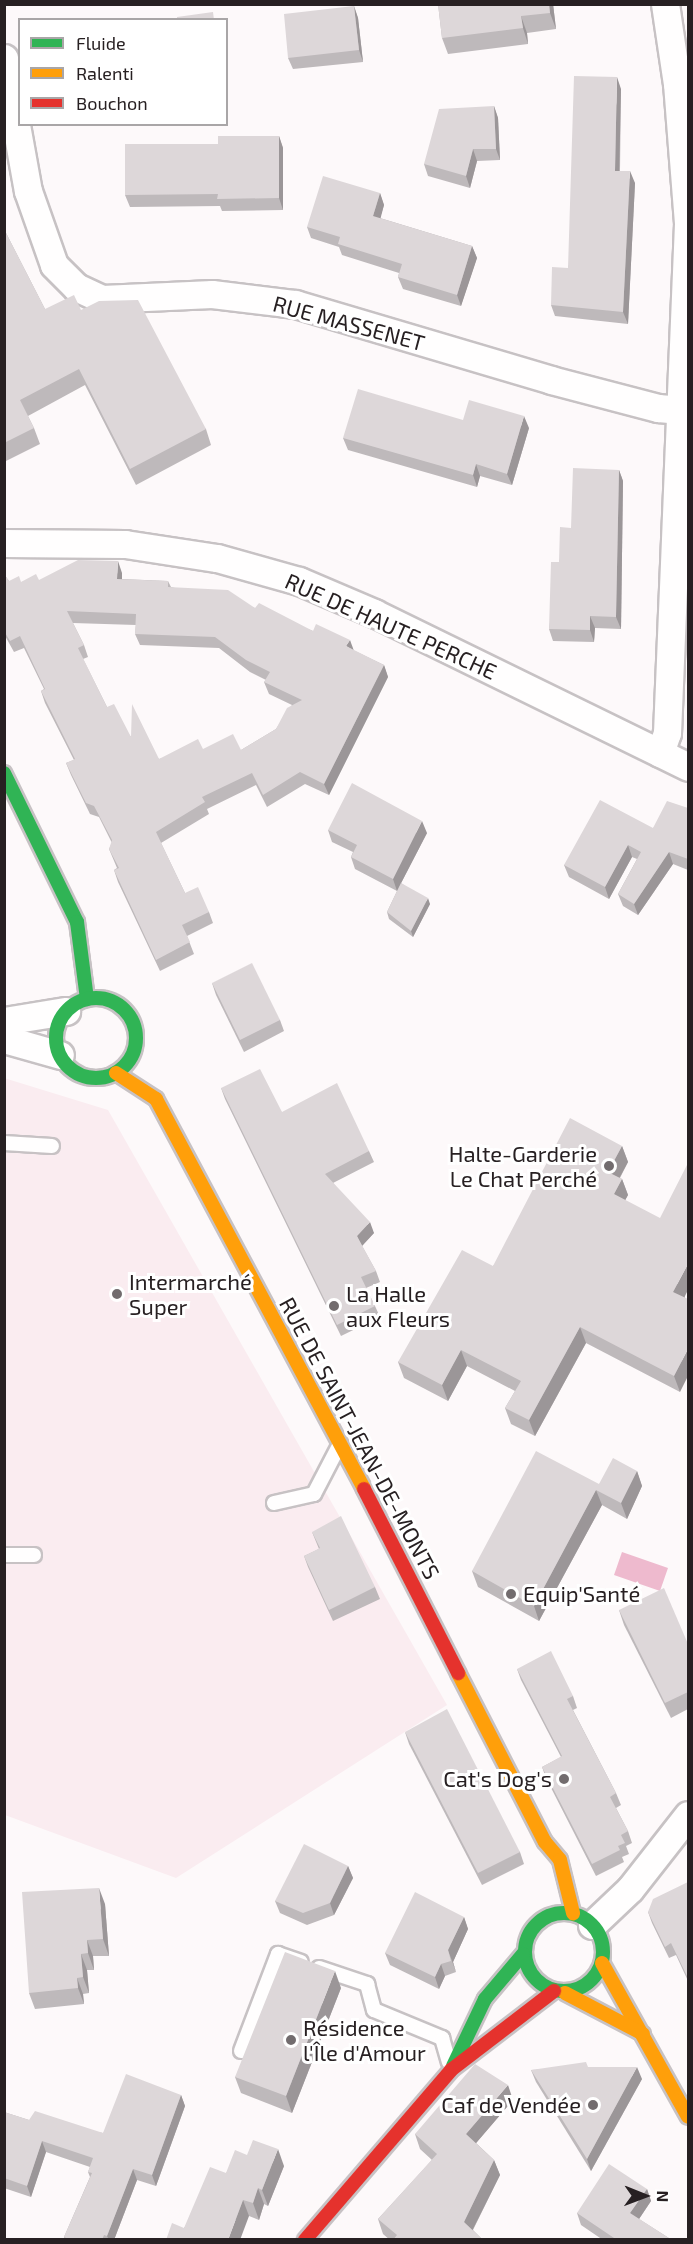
<!DOCTYPE html>
<meta charset="utf-8">
<style>
body{margin:0}
#map{position:relative;width:693px;height:2244px;overflow:hidden;background:#fdf9fa;font-family:"Exo 2",sans-serif}
div>[style]{position:absolute}
.built>*{inset:0;background:#faecf0}
.water>*{inset:0;background:#eebace}
.roads{filter:drop-shadow(2px 0 #c7c2c4) drop-shadow(-2px 0 #c7c2c4) drop-shadow(0 2px #c7c2c4) drop-shadow(0 -2px #c7c2c4)}
.lane>*{height:14px;margin:-7px;padding:0 7px;transform-origin:7px;border-radius:7px;background:#fffefe}
.street>*{height:27px;margin:-13.5px;padding:0 13.5px;transform-origin:13.5px;border-radius:13.5px;background:#fffefe}
.fast>*{height:14px;margin:-7px;padding:0 7px;transform-origin:7px;border-radius:7px;background:#30b455}
.fast>.ring{margin:-7px;padding:0;box-sizing:content-box;background:none;border:14px solid #30b455;border-radius:50%}
.slow>*{height:14px;margin:-7px;padding:0 7px;transform-origin:7px;border-radius:7px;background:#ff9f0a}
.jam>*{height:14px;margin:-7px;padding:0 7px;transform-origin:7px;border-radius:7px;background:#e5322d}
.wall>*{inset:0;background:#beb9bb}
.shaded-wall>*{inset:0;background:#9b9698}
.building>*{inset:0;background:#ddd7d9}
.dots>*{width:16px;height:16px;translate:-50% -50%;box-sizing:border-box;border:3px solid #fff;border-radius:50%}
span{translate:-50% -50%;white-space:nowrap;text-align:center;line-height:1.15;-webkit-text-stroke:6px #fff;paint-order:stroke}
.street-label{font-size:22px;color:#272022}
.poi-label{font-size:22px;color:#272022}
.right{translate:-100% -50%;text-align:right}
.left{translate:0 -50%;text-align:left}
.frame{position:absolute;inset:0;border:6px solid #272022;pointer-events:none}
.legend{position:absolute;left:18px;top:18px;width:210px;height:108px;box-sizing:border-box;background:#fff;border:2px solid #a9a6a7;margin:0;padding:8px 10px;list-style:none;font-size:18px;color:#272022}
.legend li{display:flex;align-items:center;gap:12px;height:30px}
.legend b{width:30px;border:2px solid #a9a6a7}
.north{position:absolute;left:615px;top:2166px;width:60px;height:60px;-webkit-text-stroke:4px #fff;paint-order:stroke;rotate:91deg;font-size:16px;font-weight:700;line-height:24px;text-align:center;color:#272022}
.north::after{content:'';display:block;margin:auto;width:21px;height:27px;background:#272022;clip-path:polygon(50% 0,100% 100%,50% 72%,0 100%)}
</style>
<div id="map">
<div class="built">
<div style="clip-path:polygon(4px 1078px,108px 1110px,447px 1705px,176px 1878px,5px 1815px)"></div>
</div>
<div class="water">
<div style="clip-path:polygon(622px 1552px,668px 1568px,660px 1591px,614px 1575px)"></div>
</div>
<div class="roads">
<div class="lane">
<div style="left:4px;top:1143px;width:48px;rotate:3.6deg"></div>
<div style="left:274px;top:1503px;width:41px;rotate:-12.7deg"></div>
<div style="left:314px;top:1494px;width:56px;rotate:-62.5deg"></div>
<div style="left:4px;top:1555px;width:30px"></div>
<div style="left:319px;top:1968px;width:51px;rotate:18.4deg"></div>
<div style="left:367px;top:1984px;width:27px;rotate:75deg"></div>
<div style="left:374px;top:2010px;width:74px;rotate:22.4deg"></div>
<div style="left:442px;top:2038px;width:25px;rotate:74deg"></div>
<div style="left:241px;top:2051px;width:104px;rotate:-69.1deg"></div>
<div style="left:278px;top:1954px;width:24px;rotate:19deg"></div>
</div>
<div class="street">
<div style="left:4px;top:58px;width:135px;rotate:79.8deg"></div>
<div style="left:28px;top:191px;width:78px;rotate:70.6deg"></div>
<div style="left:54px;top:265px;width:31px;rotate:45deg"></div>
<div style="left:76px;top:287px;width:29px;rotate:25deg"></div>
<div style="left:102px;top:299px;width:110px;rotate:-2.6deg"></div>
<div style="left:212px;top:294px;width:84px;rotate:6.9deg"></div>
<div style="left:295px;top:304px;width:267px;rotate:16.5deg"></div>
<div style="left:551px;top:380px;width:111px;rotate:14.7deg"></div>
<div style="left:658px;top:408px;width:23px;rotate:5deg"></div>
<div style="left:4px;top:543px;width:121px;rotate:0.5deg"></div>
<div style="left:125px;top:544px;width:93px;rotate:8.7deg"></div>
<div style="left:217px;top:558px;width:85px;rotate:15.7deg"></div>
<div style="left:299px;top:581px;width:82px;rotate:23.1deg"></div>
<div style="left:374px;top:613px;width:350px;rotate:26.1deg"></div>
<div style="left:660px;top:753px;width:21px;rotate:-71deg"></div>
<div style="left:667px;top:733px;width:510px;rotate:-87.64deg"></div>
<div style="left:688px;top:223px;width:139px;rotate:-94.5deg"></div>
<div style="left:677px;top:84px;width:81px;rotate:-98.5deg"></div>
<div style="left:4px;top:1021px;width:63px;rotate:-9.2deg"></div>
<div style="left:4px;top:1039px;width:58px;rotate:15.9deg"></div>
<div style="left:592px;top:1925px;width:52px;rotate:-43.5deg"></div>
<div style="left:630px;top:1889px;width:94px;rotate:-51.9deg"></div>
</div>
<div class="fast">
<div style="left:4px;top:773px;width:166px;rotate:63.9deg"></div>
<div style="left:77px;top:922px;width:78px;rotate:82.6deg"></div>
<div class="ring" style="left:56px;top:998px;width:66px;height:66px"></div>
<div class="ring" style="left:525px;top:1913px;width:64px;height:64px"></div>
<div style="left:453px;top:2066px;width:74px;rotate:-64.5deg"></div>
<div style="left:485px;top:1999px;width:59px;rotate:-49.8deg"></div>
</div>
<div class="slow">
<div style="left:116px;top:1073px;width:48px;rotate:33deg"></div>
<div style="left:156px;top:1099px;width:442px;rotate:61.9deg"></div>
<div style="left:458px;top:1673px;width:190px;rotate:62.8deg"></div>
<div style="left:545px;top:1842px;width:23px;rotate:50deg"></div>
<div style="left:560px;top:1860px;width:55px;rotate:76.2deg"></div>
<div style="left:602px;top:1963px;width:176px;rotate:60.8deg"></div>
<div style="left:565px;top:1993px;width:88px;rotate:27.7deg"></div>
</div>
<div class="jam">
<div style="left:364px;top:1489px;width:207px;rotate:62.9deg"></div>
<div style="left:305px;top:2240px;width:224px;rotate:-49.3deg"></div>
<div style="left:451px;top:2070px;width:130px;rotate:-37.5deg"></div>
</div>
</div>
<div class="wall">
<div style="clip-path:polygon(438px 4px,553px 4px,556px 29px,527px 33px,528px 44px,448px 54px,442px 38px)"></div>
<div style="clip-path:polygon(354px 6px,358px 18px,363px 62px,293px 69px,288px 58px)"></div>
<div style="clip-path:polygon(621px 89px,620px 171px,635px 183px,628px 324px,555px 316px,551px 305px,568px 268px)"></div>
<div style="clip-path:polygon(494px 106px,498px 118px,500px 160px,477px 161px,470px 188px,428px 176px,424px 164px)"></div>
<div style="clip-path:polygon(279px 136px,283px 148px,283px 210px,222px 211px,220px 206px,130px 207px,125px 195px)"></div>
<div style="clip-path:polygon(380px 193px,384px 205px,380px 218px,472px 246px,477px 258px,461px 306px,403px 289px,398px 277px,399px 273px,342px 255px,339px 247px,311px 238px,307px 227px)"></div>
<div style="clip-path:polygon(4px 229px,45px 309px,81px 310px,206px 429px,211px 445px,136px 485px,85px 385px,28px 416px,34px 428px,40px 444px,4px 462px)"></div>
<div style="clip-path:polygon(463px 420px,529px 428px,512px 485px,480px 476px,477px 487px,348px 450px,343px 438px)"></div>
<div style="clip-path:polygon(619px 470px,623px 481px,621px 629px,595px 628px,594px 642px,553px 641px,549px 629px,559px 562px,571px 528px)"></div>
<div style="clip-path:polygon(evenodd,122px 573px,122px 579px,168px 581px,171px 587px,255px 608px,313px 631px,384px 665px,388px 677px,329px 795px,305px 784px,267px 807px,256px 785px,207px 809px,209px 814px,161px 843px,185px 893px,209px 912px,213px 923px,187px 936px,194px 954px,160px 971px,118px 882px,114px 870px,117px 868px,109px 849px,112px 843px,99px 817px,90px 814px,71px 775px,66px 763px,74px 760px,45px 703px,41px 691px,44px 689px,24px 648px,14px 652px,4px 634px,4px 574px,9px 581px,21px 582px,122px 573px,73px 623px,136px 625px,135px 634px,140px 645px,219px 648px,250px 672px,266px 680px,264px 682px,269px 694px,292px 705px,276px 729px,241px 750px,203px 749px,159px 759px,131px 737px,107px 707px,83px 659px,88px 657px,84px 645px,73px 623px)"></div>
<div style="clip-path:polygon(688px 808px,688px 870px,673px 864px,638px 915px,623px 906px,618px 894px,637px 859px,632px 857px,609px 899px,569px 877px,564px 865px,653px 828px)"></div>
<div style="clip-path:polygon(328px 830px,427px 833px,401px 883px,430px 904px,413px 937px,389px 919px,387px 912px,397px 891px,355px 869px,351px 857px,353px 852px,332px 842px)"></div>
<div style="clip-path:polygon(212px 983px,280px 1020px,284px 1031px,244px 1052px,216px 995px)"></div>
<div style="clip-path:polygon(221px 1088px,282px 1112px,369px 1151px,374px 1162px,333px 1183px,374px 1233px,362px 1246px,376px 1271px,380px 1282px,366px 1288px,375px 1306px,380px 1317px,341px 1336px,225px 1099px)"></div>
<div style="clip-path:polygon(622px 1146px,628px 1162px,620px 1178px,622px 1179px,628px 1195px,625px 1200px,685px 1297px,680px 1392px,586px 1343px,535px 1436px,511px 1424px,505px 1408px,515px 1391px,467px 1366px,448px 1401px,404px 1378px,398px 1362px,493px 1266px)"></div>
<div style="clip-path:polygon(637px 1471px,642px 1486px,627px 1519px,602px 1505px,539px 1621px,478px 1587px,472px 1571px,599px 1484px)"></div>
<div style="clip-path:polygon(312px 1532px,375px 1587px,380px 1599px,333px 1621px,308px 1567px,304px 1556px,319px 1549px)"></div>
<div style="clip-path:polygon(619px 1610px,688px 1644px,688px 1709px,671px 1718px,624px 1625px)"></div>
<div style="clip-path:polygon(517px 1669px,573px 1696px,577px 1708px,573px 1710px,616px 1793px,621px 1805px,616px 1808px,628px 1831px,632px 1843px,626px 1846px,629px 1854px,622px 1857px,624px 1862px,596px 1876px,546px 1778px,542px 1767px,561px 1757px,521px 1680px)"></div>
<div style="clip-path:polygon(405px 1732px,520px 1852px,524px 1864px,482px 1885px,409px 1744px)"></div>
<div style="clip-path:polygon(348px 1866px,353px 1878px,334px 1915px,307px 1925px,280px 1913px,275px 1901px)"></div>
<div style="clip-path:polygon(688px 1882px,688px 1981px,676px 1955px,669px 1958px,652px 1923px,648px 1912px)"></div>
<div style="clip-path:polygon(105px 1904px,109px 1956px,93px 1956px,94px 1970px,87px 1970px,89px 1993px,83px 1994px,84px 2004px,35px 2009px,29px 1993px)"></div>
<div style="clip-path:polygon(464px 1917px,468px 1929px,453px 1962px,456px 1972px,445px 1976px,439px 1989px,390px 1965px,385px 1953px)"></div>
<div style="clip-path:polygon(341px 1988px,292px 2113px,241px 2093px,235px 2077px)"></div>
<div style="clip-path:polygon(588px 2067px,642px 2079px,591px 2171px,536px 2082px,531px 2070px)"></div>
<div style="clip-path:polygon(181px 2095px,185px 2106px,156px 2186px,137px 2180px,114px 2240px,65px 2240px,64px 2237px,90px 2177px,88px 2172px,90px 2167px,46px 2152px,31px 2197px,4px 2188px,4px 2112px,29px 2120px,103px 2133px)"></div>
<div style="clip-path:polygon(513px 2100px,476px 2143px,494px 2160px,500px 2175px,473px 2230px,483px 2240px,390px 2240px,383px 2234px,378px 2219px,432px 2160px,420px 2149px,415px 2134px)"></div>
<div style="clip-path:polygon(247px 2155px,284px 2166px,268px 2206px,264px 2204px,259px 2220px,249px 2216px,166px 2240px,184px 2228px,226px 2173px)"></div>
<div style="clip-path:polygon(647px 2189px,651px 2201px,639px 2219px,672px 2240px,603px 2240px,581px 2225px,577px 2213px)"></div>
</div>
<div class="shaded-wall">
<div style="clip-path:polygon(549px 4px,553px 4px,556px 29px,550px 13px)"></div>
<div style="clip-path:polygon(354px 6px,358px 18px,363px 62px,359px 50px)"></div>
<div style="clip-path:polygon(521px 16px,527px 33px,528px 44px,523px 28px)"></div>
<div style="clip-path:polygon(617px 77px,621px 89px,619px 182px,615px 171px)"></div>
<div style="clip-path:polygon(494px 106px,498px 118px,500px 160px,496px 149px)"></div>
<div style="clip-path:polygon(279px 136px,283px 148px,283px 210px,279px 198px)"></div>
<div style="clip-path:polygon(473px 149px,477px 161px,470px 188px,466px 176px)"></div>
<div style="clip-path:polygon(630px 171px,635px 183px,628px 324px,623px 312px)"></div>
<div style="clip-path:polygon(380px 193px,384px 205px,378px 228px,373px 216px)"></div>
<div style="clip-path:polygon(472px 246px,477px 258px,461px 306px,457px 295px)"></div>
<div style="clip-path:polygon(524px 416px,529px 428px,512px 485px,507px 474px)"></div>
<div style="clip-path:polygon(476px 464px,480px 476px,477px 487px,473px 475px)"></div>
<div style="clip-path:polygon(619px 470px,623px 481px,621px 629px,616px 617px)"></div>
<div style="clip-path:polygon(118px 561px,122px 573px,122px 591px,117px 579px)"></div>
<div style="clip-path:polygon(590px 616px,595px 628px,594px 642px,590px 630px)"></div>
<div style="clip-path:polygon(350px 640px,354px 651px,346px 646px)"></div>
<div style="clip-path:polygon(384px 665px,388px 677px,329px 795px,324px 784px)"></div>
<div style="clip-path:polygon(422px 821px,427px 833px,397px 891px,393px 879px)"></div>
<div style="clip-path:polygon(628px 845px,632px 857px,609px 899px,605px 887px)"></div>
<div style="clip-path:polygon(669px 852px,673px 864px,638px 915px,634px 904px)"></div>
<div style="clip-path:polygon(428px 898px,430px 904px,413px 937px,411px 931px)"></div>
<div style="clip-path:polygon(622px 1146px,628px 1162px,614px 1188px,608px 1172px)"></div>
<div style="clip-path:polygon(622px 1179px,628px 1195px,620px 1210px,614px 1194px)"></div>
<div style="clip-path:polygon(370px 1222px,374px 1233px,361px 1247px,357px 1236px)"></div>
<div style="clip-path:polygon(688px 1264px,688px 1290px,679px 1308px,673px 1292px)"></div>
<div style="clip-path:polygon(580px 1327px,586px 1343px,535px 1436px,529px 1420px)"></div>
<div style="clip-path:polygon(688px 1349px,688px 1376px,680px 1392px,674px 1376px)"></div>
<div style="clip-path:polygon(461px 1350px,467px 1366px,448px 1401px,442px 1385px)"></div>
<div style="clip-path:polygon(637px 1471px,642px 1486px,627px 1519px,621px 1503px)"></div>
<div style="clip-path:polygon(596px 1490px,602px 1505px,539px 1621px,534px 1606px)"></div>
<div style="clip-path:polygon(348px 1866px,353px 1878px,334px 1915px,330px 1903px)"></div>
<div style="clip-path:polygon(99px 1888px,105px 1904px,109px 1956px,103px 1939px)"></div>
<div style="clip-path:polygon(464px 1917px,468px 1929px,453px 1962px,456px 1972px,448px 1950px)"></div>
<div style="clip-path:polygon(87px 1940px,93px 1956px,94px 1970px,88px 1953px)"></div>
<div style="clip-path:polygon(81px 1954px,87px 1970px,89px 1993px,83px 1977px)"></div>
<div style="clip-path:polygon(441px 1964px,445px 1976px,439px 1989px,435px 1977px)"></div>
<div style="clip-path:polygon(335px 1971px,341px 1988px,292px 2113px,286px 2096px)"></div>
<div style="clip-path:polygon(77px 1978px,83px 1994px,84px 2004px,78px 1988px)"></div>
<div style="clip-path:polygon(637px 2067px,642px 2079px,591px 2171px,587px 2159px)"></div>
<div style="clip-path:polygon(508px 2085px,513px 2100px,471px 2149px,466px 2134px)"></div>
<div style="clip-path:polygon(181px 2095px,185px 2106px,156px 2186px,152px 2175px)"></div>
<div style="clip-path:polygon(42px 2141px,46px 2152px,31px 2197px,27px 2186px)"></div>
<div style="clip-path:polygon(278px 2149px,284px 2166px,268px 2206px,262px 2190px)"></div>
<div style="clip-path:polygon(494px 2160px,500px 2175px,469px 2237px,464px 2222px)"></div>
<div style="clip-path:polygon(133px 2169px,137px 2180px,114px 2240px,109px 2240px,107px 2236px)"></div>
<div style="clip-path:polygon(258px 2188px,264px 2204px,259px 2220px,253px 2203px)"></div>
<div style="clip-path:polygon(647px 2189px,651px 2201px,635px 2225px,630px 2213px)"></div>
<div style="clip-path:polygon(243px 2200px,249px 2216px,240px 2240px,228px 2240px)"></div>
</div>
<div class="building">
<div style="clip-path:polygon(438px 4px,549px 4px,550px 13px,521px 16px,523px 28px,442px 38px)"></div>
<div style="clip-path:polygon(354px 6px,359px 50px,288px 58px,284px 14px)"></div>
<div style="clip-path:polygon(213px 12px,214px 20px,177px 20px,177px 17px)"></div>
<div style="clip-path:polygon(574px 76px,617px 77px,615px 171px,630px 171px,623px 312px,551px 305px,552px 267px,568px 268px)"></div>
<div style="clip-path:polygon(494px 106px,496px 149px,473px 149px,466px 176px,424px 164px,439px 109px)"></div>
<div style="clip-path:polygon(218px 136px,279px 136px,279px 198px,217px 199px,218px 194px,125px 195px,125px 144px,218px 144px)"></div>
<div style="clip-path:polygon(323px 176px,380px 193px,373px 216px,472px 246px,457px 295px,398px 277px,402px 264px,338px 244px,340px 237px,307px 227px)"></div>
<div style="clip-path:polygon(4px 229px,45px 309px,74px 295px,81px 310px,99px 301px,138px 300px,206px 429px,130px 469px,79px 369px,20px 400px,34px 428px,4px 443px)"></div>
<div style="clip-path:polygon(358px 389px,463px 420px,469px 400px,524px 416px,507px 474px,476px 464px,473px 475px,343px 438px)"></div>
<div style="clip-path:polygon(573px 468px,619px 470px,616px 617px,590px 616px,590px 630px,549px 629px,551px 562px,559px 562px,560px 527px,571px 528px)"></div>
<div style="clip-path:polygon(evenodd,78px 560px,118px 561px,117px 579px,168px 581px,168px 587px,228px 590px,255px 608px,259px 603px,313px 631px,316px 624px,350px 640px,346px 646px,384px 665px,324px 784px,300px 772px,263px 795px,252px 773px,202px 797px,205px 802px,156px 832px,185px 893px,198px 887px,209px 912px,182px 925px,190px 942px,156px 960px,114px 870px,119px 868px,109px 849px,112px 840px,94px 806px,86px 803px,66px 763px,75px 759px,41px 691px,45px 689px,20px 636px,10px 641px,4px 631px,4px 574px,9px 581px,19px 576px,21px 582px,36px 574px,39px 580px,78px 560px,67px 611px,136px 614px,135px 634px,215px 637px,246px 660px,270px 672px,264px 682px,302px 700px,287px 708px,276px 729px,241px 750px,233px 734px,203px 749px,198px 739px,159px 759px,132px 704px,131px 737px,114px 704px,107px 707px,78px 648px,84px 645px,67px 611px)"></div>
<div style="clip-path:polygon(352px 783px,422px 821px,393px 879px,351px 857px,357px 845px,328px 830px)"></div>
<div style="clip-path:polygon(600px 800px,653px 828px,667px 801px,688px 808px,688px 859px,669px 852px,634px 904px,618px 894px,641px 852px,628px 845px,605px 887px,564px 865px)"></div>
<div style="clip-path:polygon(401px 883px,428px 898px,411px 931px,387px 912px)"></div>
<div style="clip-path:polygon(252px 963px,280px 1020px,240px 1040px,212px 983px)"></div>
<div style="clip-path:polygon(260px 1069px,282px 1112px,337px 1083px,369px 1151px,325px 1174px,370px 1222px,357px 1236px,376px 1271px,361px 1277px,375px 1306px,337px 1325px,221px 1088px)"></div>
<div style="clip-path:polygon(570px 1118px,622px 1146px,608px 1172px,622px 1179px,614px 1194px,660px 1218px,688px 1163px,688px 1264px,673px 1292px,688px 1299px,688px 1349px,674px 1376px,580px 1327px,529px 1420px,505px 1408px,521px 1381px,461px 1350px,442px 1385px,398px 1362px,462px 1250px,493px 1266px)"></div>
<div style="clip-path:polygon(536px 1451px,599px 1484px,613px 1458px,637px 1471px,621px 1503px,596px 1490px,534px 1606px,472px 1571px)"></div>
<div style="clip-path:polygon(341px 1516px,375px 1587px,329px 1610px,304px 1556px,320px 1548px,312px 1532px)"></div>
<div style="clip-path:polygon(664px 1588px,688px 1644px,688px 1692px,665px 1703px,619px 1610px)"></div>
<div style="clip-path:polygon(551px 1651px,573px 1696px,567px 1699px,616px 1793px,610px 1797px,628px 1831px,621px 1835px,625px 1843px,618px 1846px,620px 1850px,592px 1864px,542px 1767px,562px 1756px,517px 1669px)"></div>
<div style="clip-path:polygon(447px 1709px,520px 1852px,478px 1873px,405px 1732px)"></div>
<div style="clip-path:polygon(304px 1844px,348px 1866px,330px 1903px,303px 1913px,275px 1901px)"></div>
<div style="clip-path:polygon(688px 1882px,688px 1978px,671px 1943px,665px 1947px,648px 1912px,653px 1899px)"></div>
<div style="clip-path:polygon(99px 1888px,103px 1939px,87px 1940px,88px 1953px,81px 1954px,83px 1977px,77px 1978px,78px 1988px,29px 1993px,22px 1892px)"></div>
<div style="clip-path:polygon(415px 1892px,464px 1917px,448px 1950px,451px 1961px,441px 1964px,435px 1977px,385px 1953px)"></div>
<div style="clip-path:polygon(285px 1952px,335px 1971px,286px 2096px,235px 2077px)"></div>
<div style="clip-path:polygon(586px 2062px,588px 2067px,637px 2067px,587px 2159px,531px 2070px)"></div>
<div style="clip-path:polygon(475px 2064px,508px 2085px,466px 2134px,494px 2160px,464px 2222px,483px 2240px,393px 2240px,397px 2235px,378px 2219px,437px 2154px,415px 2134px)"></div>
<div style="clip-path:polygon(126px 2074px,181px 2095px,152px 2175px,133px 2169px,107px 2236px,104px 2235px,102px 2240px,70px 2240px,64px 2237px,92px 2173px,88px 2172px,93px 2158px,42px 2141px,27px 2186px,4px 2178px,4px 2112px,29px 2120px,35px 2111px,103px 2133px)"></div>
<div style="clip-path:polygon(253px 2140px,278px 2149px,262px 2190px,258px 2188px,253px 2203px,243px 2200px,228px 2240px,166px 2240px,172px 2223px,184px 2228px,210px 2167px,226px 2173px,235px 2150px,247px 2155px)"></div>
<div style="clip-path:polygon(609px 2164px,647px 2189px,630px 2213px,672px 2240px,617px 2240px,577px 2213px)"></div>
</div>
<div class="dots">
<div style="left:609px;top:1166px;background:#726c6e"></div>
<div style="left:117px;top:1294px;background:#726c6e"></div>
<div style="left:334px;top:1306px;background:#726c6e"></div>
<div style="left:511px;top:1594px;background:#726c6e"></div>
<div style="left:564px;top:1779px;background:#726c6e"></div>
<div style="left:291px;top:2040px;background:#726c6e"></div>
<div style="left:593px;top:2105px;background:#726c6e"></div>
</div>
<div class="street-label">
<span style="left:349px;top:323px;rotate:15deg">RUE MASSENET</span>
<span style="left:391px;top:626px;rotate:24deg">RUE DE HAUTE PERCHE</span>
<span style="left:360px;top:1438px;rotate:62deg">RUE DE SAINT-JEAN-DE-MONTS</span>
</div>
<div class="poi-label">
<span class="right" style="left:597px;top:1166px">Halte-Garderie<br>Le Chat Perché</span>
<span class="left" style="left:129px;top:1294px">Intermarché<br>Super</span>
<span class="left" style="left:346px;top:1306px">La Halle<br>aux Fleurs</span>
<span class="left" style="left:523px;top:1594px">Equip'Santé</span>
<span class="right" style="left:552px;top:1779px">Cat's Dog's</span>
<span class="left" style="left:303px;top:2040px">Résidence<br>l'Île d'Amour</span>
<span class="right" style="left:581px;top:2105px">Caf de Vendée</span>
</div>
<div class="frame"></div>
<ul class="legend">
<li><b style="height:8px;background:#30b455"></b>Fluide</li>
<li><b style="height:8px;background:#ff9f0a"></b>Ralenti</li>
<li><b style="height:8px;background:#e5322d"></b>Bouchon</li>
</ul>
<div class="north">N</div>
</div>
